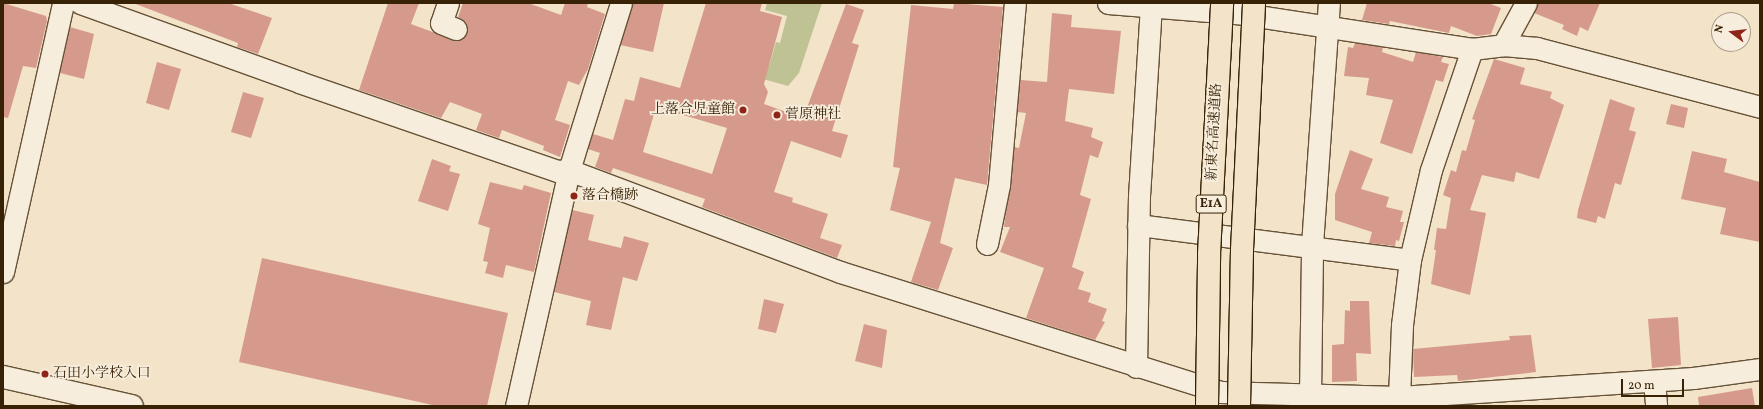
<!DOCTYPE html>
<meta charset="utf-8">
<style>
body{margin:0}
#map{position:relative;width:1763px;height:409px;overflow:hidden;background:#f2e3c9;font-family:Vollkorn,"Noto Serif JP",serif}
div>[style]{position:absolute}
.green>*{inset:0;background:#bfc394}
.building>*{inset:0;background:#d69a8c}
.roads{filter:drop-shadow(1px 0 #665236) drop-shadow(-1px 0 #665236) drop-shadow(0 1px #665236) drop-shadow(0 -1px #665236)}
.minor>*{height:21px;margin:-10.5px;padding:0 10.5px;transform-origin:10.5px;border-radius:10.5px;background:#f7eddc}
.tertiary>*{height:22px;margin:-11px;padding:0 11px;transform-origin:11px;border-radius:11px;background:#f7eddc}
.bridges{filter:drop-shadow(1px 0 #372205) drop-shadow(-1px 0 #372205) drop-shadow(0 1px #372205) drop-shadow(0 -1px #372205)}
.motorway-bridge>*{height:22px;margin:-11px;padding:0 11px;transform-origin:11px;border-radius:11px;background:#f2e3c9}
.dots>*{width:11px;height:11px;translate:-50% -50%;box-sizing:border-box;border:2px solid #f7eddc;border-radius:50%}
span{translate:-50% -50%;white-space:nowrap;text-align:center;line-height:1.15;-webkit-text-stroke:3.5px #f7eddc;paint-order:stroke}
.shield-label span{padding:1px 3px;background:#f7eddc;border:1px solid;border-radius:3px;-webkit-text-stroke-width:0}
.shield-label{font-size:13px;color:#372205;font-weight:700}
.poi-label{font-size:14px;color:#372205}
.right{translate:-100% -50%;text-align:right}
.left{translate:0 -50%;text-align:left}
.street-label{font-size:14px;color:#372205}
.frame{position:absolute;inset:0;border:4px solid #372205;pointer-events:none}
.north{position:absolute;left:1711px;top:12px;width:40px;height:40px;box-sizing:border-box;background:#f7eddc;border:1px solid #aa9c86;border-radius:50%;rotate:285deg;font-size:11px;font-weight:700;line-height:16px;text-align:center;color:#372205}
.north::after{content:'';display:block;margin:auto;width:14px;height:18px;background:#8f2418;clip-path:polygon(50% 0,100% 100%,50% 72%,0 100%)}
.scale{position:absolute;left:1621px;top:379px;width:63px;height:18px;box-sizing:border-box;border:2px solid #372205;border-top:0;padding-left:5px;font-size:12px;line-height:14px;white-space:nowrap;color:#372205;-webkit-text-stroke:3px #f7eddc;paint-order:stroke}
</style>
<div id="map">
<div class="green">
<div style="clip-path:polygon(767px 3px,822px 3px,799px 73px,788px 86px,763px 79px,748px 61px,769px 66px,776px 42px,780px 43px,787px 16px,765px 10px)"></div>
</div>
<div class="building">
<div style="clip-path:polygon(3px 3px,46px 16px,47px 21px,36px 68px,23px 66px,8px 118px,3px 117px)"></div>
<div style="clip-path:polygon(133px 3px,228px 3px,272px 18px,258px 54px,237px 47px,238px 43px)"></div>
<div style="clip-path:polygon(388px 3px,419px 3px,411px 24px,457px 41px,467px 33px,466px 22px,458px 17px,463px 3px,528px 3px,561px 15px,565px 3px,588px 3px,587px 7px,605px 14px,588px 69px,579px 85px,568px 81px,555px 120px,570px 125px,560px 157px,543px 150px,544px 146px,502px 130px,499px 138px,476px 130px,482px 114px,450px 102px,441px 118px,359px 90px)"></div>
<div style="clip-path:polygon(633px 3px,664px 3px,653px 52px,620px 45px)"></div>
<div style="clip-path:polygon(evenodd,706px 3px,762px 3px,760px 11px,782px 17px,764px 84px,768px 92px,764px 104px,803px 118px,846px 4px,864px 10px,852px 43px,859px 45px,832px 131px,848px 135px,841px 158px,791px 141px,774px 192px,793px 198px,792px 202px,828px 214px,820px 238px,842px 245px,837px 258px,702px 207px,705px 199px,613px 168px,611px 173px,595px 167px,600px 153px,588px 149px,593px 134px,613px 140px,625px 99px,634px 101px,640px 77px,680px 88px,706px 3px,656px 107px,727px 128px,712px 174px,643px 152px,656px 107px)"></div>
<div style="clip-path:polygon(954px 3px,1003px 7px,987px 185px,955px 178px,940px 243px,953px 248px,938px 290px,911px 282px,931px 222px,890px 210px,900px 168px,893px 167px,911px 5px,953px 9px)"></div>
<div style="clip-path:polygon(1367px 3px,1488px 3px,1501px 8px,1491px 34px,1477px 36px,1451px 26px,1449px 33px,1390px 21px,1389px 24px,1362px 20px)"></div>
<div style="clip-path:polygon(1538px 3px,1600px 3px,1588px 31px,1580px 27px,1577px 36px,1562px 29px,1564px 25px,1534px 13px)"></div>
<div style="clip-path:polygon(1052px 13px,1072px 15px,1071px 27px,1121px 31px,1114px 94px,1069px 89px,1065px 121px,1093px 128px,1091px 137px,1103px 142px,1098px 158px,1090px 155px,1080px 195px,1091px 199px,1072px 267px,1084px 272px,1078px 289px,1091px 293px,1088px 302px,1107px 309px,1102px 321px,1105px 322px,1095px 340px,1026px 318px,1044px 268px,1000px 252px,1010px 227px,1004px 227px,1014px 147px,1019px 148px,1026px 113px,1017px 112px,1020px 80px,1047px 82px)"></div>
<div style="clip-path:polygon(70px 27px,94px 34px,84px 79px,60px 73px)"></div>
<div style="clip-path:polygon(1355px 43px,1383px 47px,1382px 52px,1413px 62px,1416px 52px,1443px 57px,1441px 62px,1449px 64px,1443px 82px,1436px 80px,1412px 154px,1380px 143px,1393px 100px,1366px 95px,1369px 78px,1344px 76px,1348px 47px,1353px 48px)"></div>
<div style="clip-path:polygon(1494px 59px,1525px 68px,1520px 84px,1552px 92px,1550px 98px,1564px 105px,1539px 179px,1516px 172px,1514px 182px,1482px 175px,1470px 210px,1486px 213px,1470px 295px,1431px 284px,1436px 250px,1434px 250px,1437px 228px,1446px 229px,1451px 198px,1443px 195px,1451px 170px,1456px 172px,1462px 150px,1466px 151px,1475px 120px,1472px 119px)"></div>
<div style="clip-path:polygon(157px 62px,181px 69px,169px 110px,146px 103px)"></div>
<div style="clip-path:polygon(243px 92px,264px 98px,251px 138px,231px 132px)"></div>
<div style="clip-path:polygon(1610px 99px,1635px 108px,1629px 130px,1636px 132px,1621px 185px,1615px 183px,1605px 219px,1598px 216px,1596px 223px,1577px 218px,1578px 210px)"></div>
<div style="clip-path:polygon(1671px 104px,1688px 108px,1684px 128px,1666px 124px)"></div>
<div style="clip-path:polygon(1350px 150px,1373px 159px,1361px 189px,1389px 197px,1386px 207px,1403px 211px,1400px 222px,1404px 222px,1399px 241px,1396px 240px,1395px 246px,1369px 243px,1372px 232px,1335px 220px,1335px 194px)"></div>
<div style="clip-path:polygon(1692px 151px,1727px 159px,1724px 172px,1760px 182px,1760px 242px,1720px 234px,1726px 208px,1681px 199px)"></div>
<div style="clip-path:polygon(432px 159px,451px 166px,449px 171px,460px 174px,448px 211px,418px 201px)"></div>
<div style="clip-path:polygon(490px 182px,522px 190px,524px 185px,551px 193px,534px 272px,506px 265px,503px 278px,485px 273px,488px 262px,483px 261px,490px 228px,478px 224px)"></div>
<div style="clip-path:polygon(572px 210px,594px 215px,588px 240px,621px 248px,624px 236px,649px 243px,637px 281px,623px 277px,611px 330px,586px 325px,591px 301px,554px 292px)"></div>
<div style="clip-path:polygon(262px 258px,508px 313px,487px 406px,437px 406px,239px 362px)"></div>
<div style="clip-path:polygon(764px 299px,784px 304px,776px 333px,758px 329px)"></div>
<div style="clip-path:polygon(1350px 301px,1369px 301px,1371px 354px,1356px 353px,1357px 381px,1332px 382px,1332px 345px,1344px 344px,1345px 310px,1350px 311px)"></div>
<div style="clip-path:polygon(1678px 317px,1681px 365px,1652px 368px,1648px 319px)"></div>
<div style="clip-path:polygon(864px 324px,887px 330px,882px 368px,855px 361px)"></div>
<div style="clip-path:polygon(1531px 335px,1536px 372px,1458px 381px,1457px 375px,1414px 377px,1413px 349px,1510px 340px,1509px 336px)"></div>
<div style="clip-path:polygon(1752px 388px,1755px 406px,1699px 406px,1698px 397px)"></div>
</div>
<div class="roads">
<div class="minor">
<div style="left:80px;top:3px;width:233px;rotate:19.8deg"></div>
<div style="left:299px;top:82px;width:274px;rotate:19deg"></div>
<div style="left:558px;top:171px;width:11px;rotate:-5deg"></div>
<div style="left:569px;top:170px;width:290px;rotate:20.6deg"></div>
<div style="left:840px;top:272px;width:398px;rotate:17.5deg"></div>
<div style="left:1220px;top:392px;width:179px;rotate:1.6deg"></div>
<div style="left:1399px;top:397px;width:295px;rotate:-3.7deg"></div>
<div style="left:1693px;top:378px;width:68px;rotate:-7.7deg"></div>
<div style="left:448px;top:3px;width:21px;rotate:109deg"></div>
<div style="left:441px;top:23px;width:16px;rotate:22deg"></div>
<div style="left:1108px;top:3px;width:136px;rotate:4.6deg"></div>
<div style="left:1244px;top:14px;width:231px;rotate:8.7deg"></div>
<div style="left:1472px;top:49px;width:31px;rotate:-7deg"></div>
<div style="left:1503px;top:45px;width:34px;rotate:5deg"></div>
<div style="left:1537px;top:48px;width:231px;rotate:14.8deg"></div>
<div style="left:1503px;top:45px;width:48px;rotate:-61.3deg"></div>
<div style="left:1138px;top:225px;width:274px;rotate:7.3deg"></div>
<div style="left:987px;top:244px;width:60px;rotate:-78.5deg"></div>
<div style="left:999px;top:185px;width:183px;rotate:-85deg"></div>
<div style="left:3px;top:272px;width:276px;rotate:-77.4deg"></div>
<div style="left:1136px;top:367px;width:171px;rotate:-89deg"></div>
<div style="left:1139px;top:196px;width:193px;rotate:-86.4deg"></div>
<div style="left:1654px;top:381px;width:25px;rotate:85deg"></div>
<div style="left:1310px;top:395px;width:150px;rotate:-89.2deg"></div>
<div style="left:1312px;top:245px;width:243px;rotate:-86deg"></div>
<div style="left:1399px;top:397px;width:72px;rotate:-87.6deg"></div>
<div style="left:1402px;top:325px;width:65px;rotate:-83deg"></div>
<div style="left:1410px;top:260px;width:92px;rotate:-76.9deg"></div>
<div style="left:1431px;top:170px;width:128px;rotate:-71.3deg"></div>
<div style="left:516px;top:406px;width:242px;rotate:-77.3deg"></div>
<div style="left:569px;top:170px;width:175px;rotate:-72.7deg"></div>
</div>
<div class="tertiary">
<div style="left:3px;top:377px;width:132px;rotate:12.7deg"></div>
</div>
</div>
<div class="bridges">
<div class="motorway-bridge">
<div style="left:1207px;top:406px;width:152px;rotate:-89.2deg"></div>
<div style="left:1209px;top:254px;width:251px;rotate:-87deg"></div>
<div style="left:1239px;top:406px;width:156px;rotate:-88.9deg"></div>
<div style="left:1242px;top:250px;width:247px;rotate:-87.2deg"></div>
</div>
</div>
<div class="dots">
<div style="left:743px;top:110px;background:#8f2418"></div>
<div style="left:777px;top:115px;background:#8f2418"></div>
<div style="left:574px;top:196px;background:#8f2418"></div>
<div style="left:45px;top:374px;background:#8f2418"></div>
</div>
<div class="shield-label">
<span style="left:1211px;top:204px">E1A</span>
</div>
<div class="poi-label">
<span class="right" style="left:735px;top:110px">上落合児童館</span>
<span class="left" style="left:785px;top:115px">菅原神社</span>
<span class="left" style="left:582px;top:196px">落合橋跡</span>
<span class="left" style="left:53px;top:374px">石田小学校入口</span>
</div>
<div class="street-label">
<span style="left:1215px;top:132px;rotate:-87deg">新東名高速道路</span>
</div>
<div class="frame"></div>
<div class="north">N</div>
<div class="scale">20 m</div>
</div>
